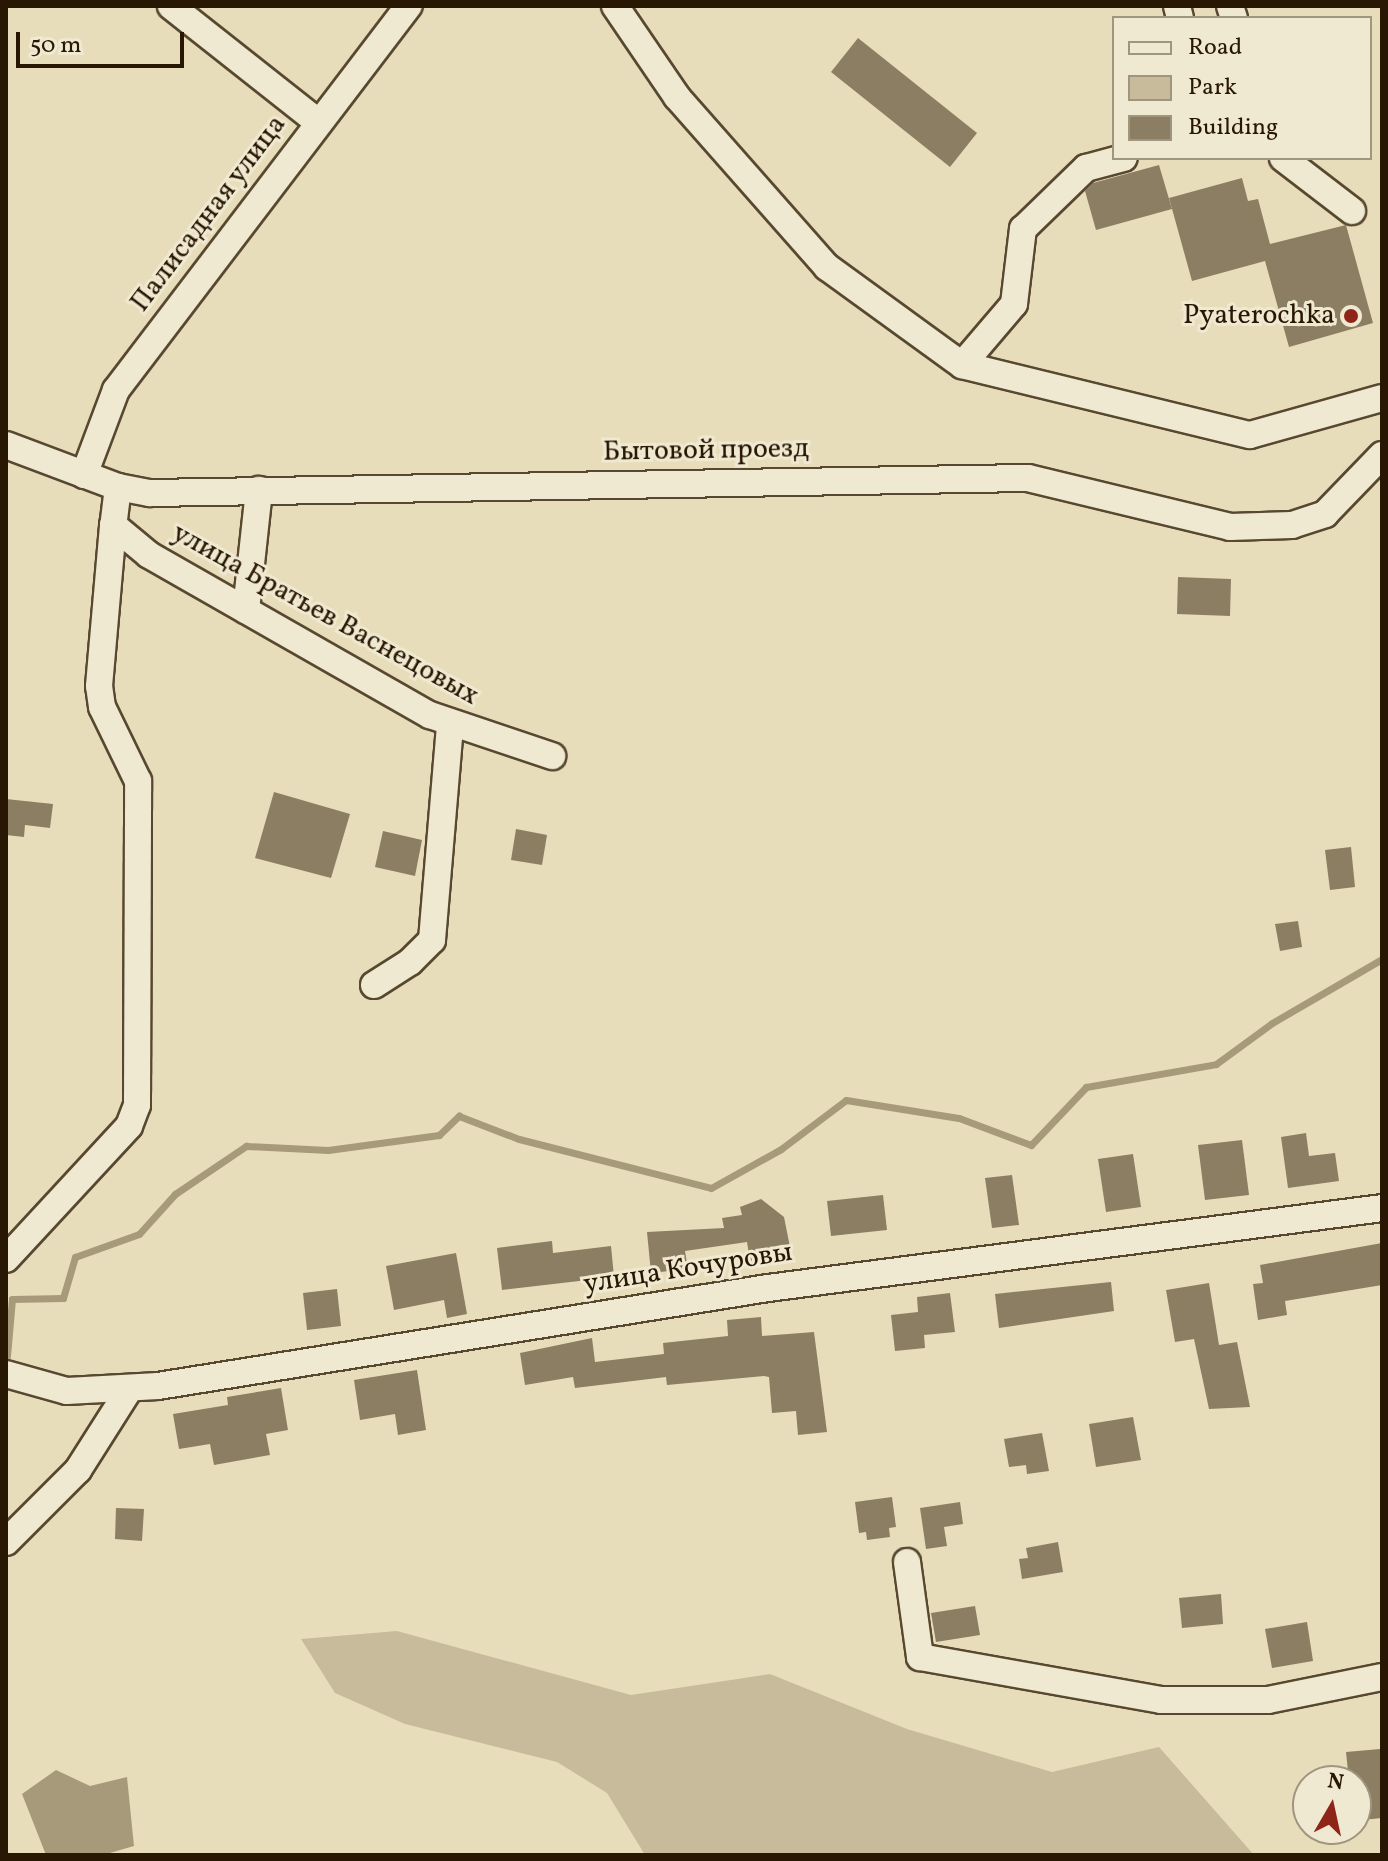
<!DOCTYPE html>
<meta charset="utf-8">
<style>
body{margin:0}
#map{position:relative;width:1388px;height:1861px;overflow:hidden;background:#e8ddba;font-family:Vollkorn,serif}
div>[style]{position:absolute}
.green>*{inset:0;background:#c7bb9b}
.water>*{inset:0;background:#a79a7b}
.stream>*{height:7px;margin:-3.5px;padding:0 3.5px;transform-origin:3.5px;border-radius:3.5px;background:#a79a7b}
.building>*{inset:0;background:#8c7e62}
.roads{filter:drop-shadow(2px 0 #584830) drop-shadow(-2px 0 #584830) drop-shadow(0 2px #584830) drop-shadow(0 -2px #584830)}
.minor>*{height:26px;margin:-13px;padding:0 13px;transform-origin:13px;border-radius:13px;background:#f0e9d2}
.dots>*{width:22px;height:22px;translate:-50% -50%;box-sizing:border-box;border:4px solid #f0e9d2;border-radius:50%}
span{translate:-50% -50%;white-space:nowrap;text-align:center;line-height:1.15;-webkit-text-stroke:6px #f0e9d2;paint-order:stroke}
.street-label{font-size:28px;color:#281702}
.poi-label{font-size:28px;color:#281702}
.right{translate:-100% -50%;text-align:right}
.frame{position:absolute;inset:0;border:8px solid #281702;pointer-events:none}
.legend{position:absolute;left:1112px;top:16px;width:260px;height:144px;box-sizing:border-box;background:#f0e9d2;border:2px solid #a0957f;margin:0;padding:10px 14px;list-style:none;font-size:24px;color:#281702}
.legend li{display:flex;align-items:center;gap:16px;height:40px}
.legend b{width:40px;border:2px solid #a0957f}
.north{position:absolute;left:1292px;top:1765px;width:80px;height:80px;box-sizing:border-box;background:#f0e9d2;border:2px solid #a0957f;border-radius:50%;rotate:9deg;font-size:22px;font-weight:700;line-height:32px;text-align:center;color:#281702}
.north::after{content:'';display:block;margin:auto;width:28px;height:36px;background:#8f2418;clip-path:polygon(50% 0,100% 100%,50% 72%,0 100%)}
.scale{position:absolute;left:16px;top:32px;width:168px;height:36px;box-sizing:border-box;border:4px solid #281702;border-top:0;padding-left:10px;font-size:24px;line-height:28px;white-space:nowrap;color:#281702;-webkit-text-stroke:6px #f0e9d2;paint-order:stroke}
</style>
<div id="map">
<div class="green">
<div style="clip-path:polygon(397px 1631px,631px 1695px,770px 1674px,907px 1729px,1052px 1772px,1159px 1747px,1254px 1855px,645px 1855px,607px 1793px,557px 1762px,405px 1724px,335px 1693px,301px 1639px)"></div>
</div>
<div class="water">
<div style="clip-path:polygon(56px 1770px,90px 1786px,127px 1777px,134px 1846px,103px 1855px,46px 1855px,22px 1794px)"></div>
</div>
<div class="stream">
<div style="left:7px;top:1356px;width:57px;rotate:-85deg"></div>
<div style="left:12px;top:1299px;width:51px;rotate:-1.1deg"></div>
<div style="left:63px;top:1298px;width:43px;rotate:-73.7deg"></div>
<div style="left:75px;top:1257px;width:68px;rotate:-19.8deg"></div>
<div style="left:139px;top:1234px;width:54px;rotate:-48deg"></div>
<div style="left:175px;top:1194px;width:86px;rotate:-34.1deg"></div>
<div style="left:246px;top:1146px;width:82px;rotate:2.8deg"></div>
<div style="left:328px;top:1150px;width:112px;rotate:-7.7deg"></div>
<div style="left:439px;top:1135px;width:28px;rotate:-44deg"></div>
<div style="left:459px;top:1116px;width:64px;rotate:21deg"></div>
<div style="left:519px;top:1139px;width:198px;rotate:14.3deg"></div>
<div style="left:711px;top:1188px;width:80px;rotate:-29.1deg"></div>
<div style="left:781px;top:1149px;width:81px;rotate:-37deg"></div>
<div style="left:846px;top:1100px;width:114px;rotate:9.1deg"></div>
<div style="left:959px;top:1118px;width:77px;rotate:20.6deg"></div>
<div style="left:1031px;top:1145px;width:80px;rotate:-46.5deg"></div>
<div style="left:1086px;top:1087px;width:132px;rotate:-10deg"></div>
<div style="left:1216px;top:1064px;width:69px;rotate:-36.2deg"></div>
<div style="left:1272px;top:1023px;width:127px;rotate:-30.2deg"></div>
</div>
<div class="building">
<div style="clip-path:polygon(858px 38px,977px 133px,950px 167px,831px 72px)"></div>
<div style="clip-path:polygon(1159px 165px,1172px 209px,1096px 230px,1085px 191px,1093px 183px)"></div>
<div style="clip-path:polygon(1242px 178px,1248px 201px,1258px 199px,1270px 244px,1346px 225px,1373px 323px,1289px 347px,1265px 261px,1192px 281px,1169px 198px)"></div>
<div style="clip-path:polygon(1178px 577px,1231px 579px,1230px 616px,1177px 614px)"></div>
<div style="clip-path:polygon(274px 792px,350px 814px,331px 878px,255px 858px)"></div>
<div style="clip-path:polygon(6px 799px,53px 804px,50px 828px,25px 825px,24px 837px,6px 835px)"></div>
<div style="clip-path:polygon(516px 829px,547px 835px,542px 865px,511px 860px)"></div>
<div style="clip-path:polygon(383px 831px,422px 840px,415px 876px,375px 867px)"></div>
<div style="clip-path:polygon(1351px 847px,1355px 887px,1330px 890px,1325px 850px)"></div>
<div style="clip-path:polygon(1298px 921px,1302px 947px,1280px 951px,1275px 924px)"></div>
<div style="clip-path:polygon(1306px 1133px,1309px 1156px,1335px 1153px,1339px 1181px,1288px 1188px,1281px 1137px)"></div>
<div style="clip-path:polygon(1242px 1140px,1249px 1195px,1205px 1200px,1198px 1145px)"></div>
<div style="clip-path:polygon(1133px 1154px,1141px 1207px,1106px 1212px,1098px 1159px)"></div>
<div style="clip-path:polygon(1012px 1175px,1019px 1225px,992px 1228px,985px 1178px)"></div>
<div style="clip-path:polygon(883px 1195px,887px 1230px,831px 1236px,827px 1201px)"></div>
<div style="clip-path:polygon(761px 1199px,784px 1217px,790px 1247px,776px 1249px,778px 1256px,750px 1261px,747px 1242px,685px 1251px,688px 1269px,651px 1273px,647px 1232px,724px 1228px,722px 1218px,742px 1215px,740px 1207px)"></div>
<div style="clip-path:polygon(552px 1241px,553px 1253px,611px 1246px,614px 1277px,502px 1290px,497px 1248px)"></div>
<div style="clip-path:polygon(1382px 1243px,1382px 1285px,1285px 1301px,1287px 1315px,1258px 1320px,1253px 1284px,1263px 1283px,1260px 1265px)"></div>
<div style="clip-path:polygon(456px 1253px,467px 1314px,447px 1318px,444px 1300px,394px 1310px,386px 1266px)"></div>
<div style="clip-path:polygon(1111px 1282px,1114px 1311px,999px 1328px,995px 1294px)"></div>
<div style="clip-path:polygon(1209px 1283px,1219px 1345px,1237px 1342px,1250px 1407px,1209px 1409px,1194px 1339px,1175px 1342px,1166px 1290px)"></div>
<div style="clip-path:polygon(337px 1289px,341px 1326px,307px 1330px,303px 1293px)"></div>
<div style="clip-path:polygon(950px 1293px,955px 1332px,924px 1335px,925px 1348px,895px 1351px,891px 1315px,918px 1312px,917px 1297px)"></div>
<div style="clip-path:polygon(761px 1317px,762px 1336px,814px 1332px,827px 1432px,798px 1435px,796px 1411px,772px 1413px,769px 1377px,764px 1376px,667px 1385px,666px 1377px,575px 1388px,573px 1377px,525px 1385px,520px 1353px,592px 1338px,595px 1362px,664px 1354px,663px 1343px,728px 1336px,727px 1320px)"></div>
<div style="clip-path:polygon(417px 1370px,426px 1430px,398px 1435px,395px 1414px,360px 1420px,354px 1380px)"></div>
<div style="clip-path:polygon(281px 1388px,288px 1430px,266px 1434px,270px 1455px,214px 1465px,210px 1444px,179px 1449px,173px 1414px,228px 1405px,227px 1397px)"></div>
<div style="clip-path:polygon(1133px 1417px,1141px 1460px,1096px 1467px,1089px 1424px)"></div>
<div style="clip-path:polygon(1042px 1433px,1049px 1471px,1027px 1474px,1026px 1465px,1009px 1467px,1004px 1439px)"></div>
<div style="clip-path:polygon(892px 1497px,896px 1527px,889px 1528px,890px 1537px,867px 1540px,866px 1532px,859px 1533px,855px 1502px)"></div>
<div style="clip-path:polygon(960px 1502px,963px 1524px,944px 1527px,947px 1546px,926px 1549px,920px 1508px)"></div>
<div style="clip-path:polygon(116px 1508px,144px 1509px,142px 1541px,115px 1539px)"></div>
<div style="clip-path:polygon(1058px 1542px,1063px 1572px,1022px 1579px,1019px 1559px,1028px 1558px,1026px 1548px)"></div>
<div style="clip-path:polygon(1221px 1594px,1223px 1624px,1182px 1628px,1179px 1598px)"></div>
<div style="clip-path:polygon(975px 1606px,980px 1635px,936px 1642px,931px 1613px)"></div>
<div style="clip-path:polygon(1307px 1622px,1313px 1661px,1272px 1668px,1265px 1629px)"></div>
<div style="clip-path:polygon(1380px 1749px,1382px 1818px,1362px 1820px,1359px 1785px,1349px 1781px,1346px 1752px)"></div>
</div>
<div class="roads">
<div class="minor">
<div style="left:171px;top:6px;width:187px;rotate:38.3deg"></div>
<div style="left:615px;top:6px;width:110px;rotate:55.7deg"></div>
<div style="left:677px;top:97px;width:227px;rotate:48.6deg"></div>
<div style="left:827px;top:267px;width:167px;rotate:36deg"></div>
<div style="left:962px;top:365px;width:296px;rotate:13.7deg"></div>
<div style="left:1250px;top:435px;width:137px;rotate:-15.7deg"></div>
<div style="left:1177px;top:6px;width:12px;rotate:76deg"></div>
<div style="left:1230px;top:6px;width:13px;rotate:72deg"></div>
<div style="left:1283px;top:158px;width:87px;rotate:37.5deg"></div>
<div style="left:962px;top:365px;width:80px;rotate:-49.6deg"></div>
<div style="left:1014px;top:304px;width:76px;rotate:-83.2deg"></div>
<div style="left:1023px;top:229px;width:88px;rotate:-44.1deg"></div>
<div style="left:1086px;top:168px;width:39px;rotate:-15deg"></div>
<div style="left:6px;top:445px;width:120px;rotate:20.6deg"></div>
<div style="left:118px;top:487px;width:33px;rotate:11deg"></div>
<div style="left:150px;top:493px;width:878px;rotate:-0.98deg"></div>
<div style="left:1028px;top:478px;width:208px;rotate:13.6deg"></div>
<div style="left:1230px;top:527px;width:62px;rotate:-1.8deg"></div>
<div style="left:1292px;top:525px;width:35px;rotate:-18deg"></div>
<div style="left:1325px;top:514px;width:82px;rotate:-46deg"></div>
<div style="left:84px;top:475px;width:91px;rotate:-69.4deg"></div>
<div style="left:116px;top:390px;width:483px;rotate:-52.7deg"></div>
<div style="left:118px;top:487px;width:38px;rotate:97deg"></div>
<div style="left:113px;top:525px;width:47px;rotate:39.8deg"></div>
<div style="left:149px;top:555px;width:323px;rotate:29.7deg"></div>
<div style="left:430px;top:715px;width:129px;rotate:18.6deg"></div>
<div style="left:246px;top:610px;width:121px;rotate:-83.8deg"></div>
<div style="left:374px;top:985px;width:43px;rotate:-32.6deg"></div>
<div style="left:410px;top:962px;width:31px;rotate:-45deg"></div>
<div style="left:432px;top:940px;width:216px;rotate:-85.2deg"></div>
<div style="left:6px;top:1259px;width:181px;rotate:-47.2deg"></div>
<div style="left:129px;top:1126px;width:22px;rotate:-69deg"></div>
<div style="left:137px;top:1105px;width:324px;rotate:-89.8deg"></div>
<div style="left:138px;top:781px;width:82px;rotate:-115.9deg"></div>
<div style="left:102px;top:707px;width:21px;rotate:-98deg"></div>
<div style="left:99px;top:686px;width:162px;rotate:-85deg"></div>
<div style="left:6px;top:1374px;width:63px;rotate:15.6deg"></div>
<div style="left:67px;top:1391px;width:91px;rotate:-3.1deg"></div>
<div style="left:158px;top:1386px;width:618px;rotate:-9.13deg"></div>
<div style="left:768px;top:1288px;width:619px;rotate:-7.42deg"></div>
<div style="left:6px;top:1542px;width:102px;rotate:-45deg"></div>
<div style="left:78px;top:1470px;width:97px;rotate:-57.6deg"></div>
<div style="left:907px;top:1562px;width:96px;rotate:82.2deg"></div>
<div style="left:920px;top:1657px;width:245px;rotate:10.1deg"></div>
<div style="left:1161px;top:1700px;width:107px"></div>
<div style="left:1268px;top:1700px;width:116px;rotate:-11.4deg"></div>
</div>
</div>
<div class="dots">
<div style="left:1351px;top:316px;background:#8f2418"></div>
</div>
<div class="street-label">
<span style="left:209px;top:214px;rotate:-53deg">Палисадная улица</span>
<span style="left:706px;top:451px;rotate:-1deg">Бытовой проезд</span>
<span style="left:325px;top:615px;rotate:29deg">улица Братьев Васнецовых</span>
<span style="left:688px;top:1269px;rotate:-9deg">улица Кочуровы</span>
</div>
<div class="poi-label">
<span class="right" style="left:1335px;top:316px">Pyaterochka</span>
</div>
<div class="frame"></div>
<ul class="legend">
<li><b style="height:10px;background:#f0e9d2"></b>Road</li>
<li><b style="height:22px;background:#c7bb9b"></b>Park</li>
<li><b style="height:22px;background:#8c7e62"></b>Building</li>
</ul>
<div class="north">N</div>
<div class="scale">50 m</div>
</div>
